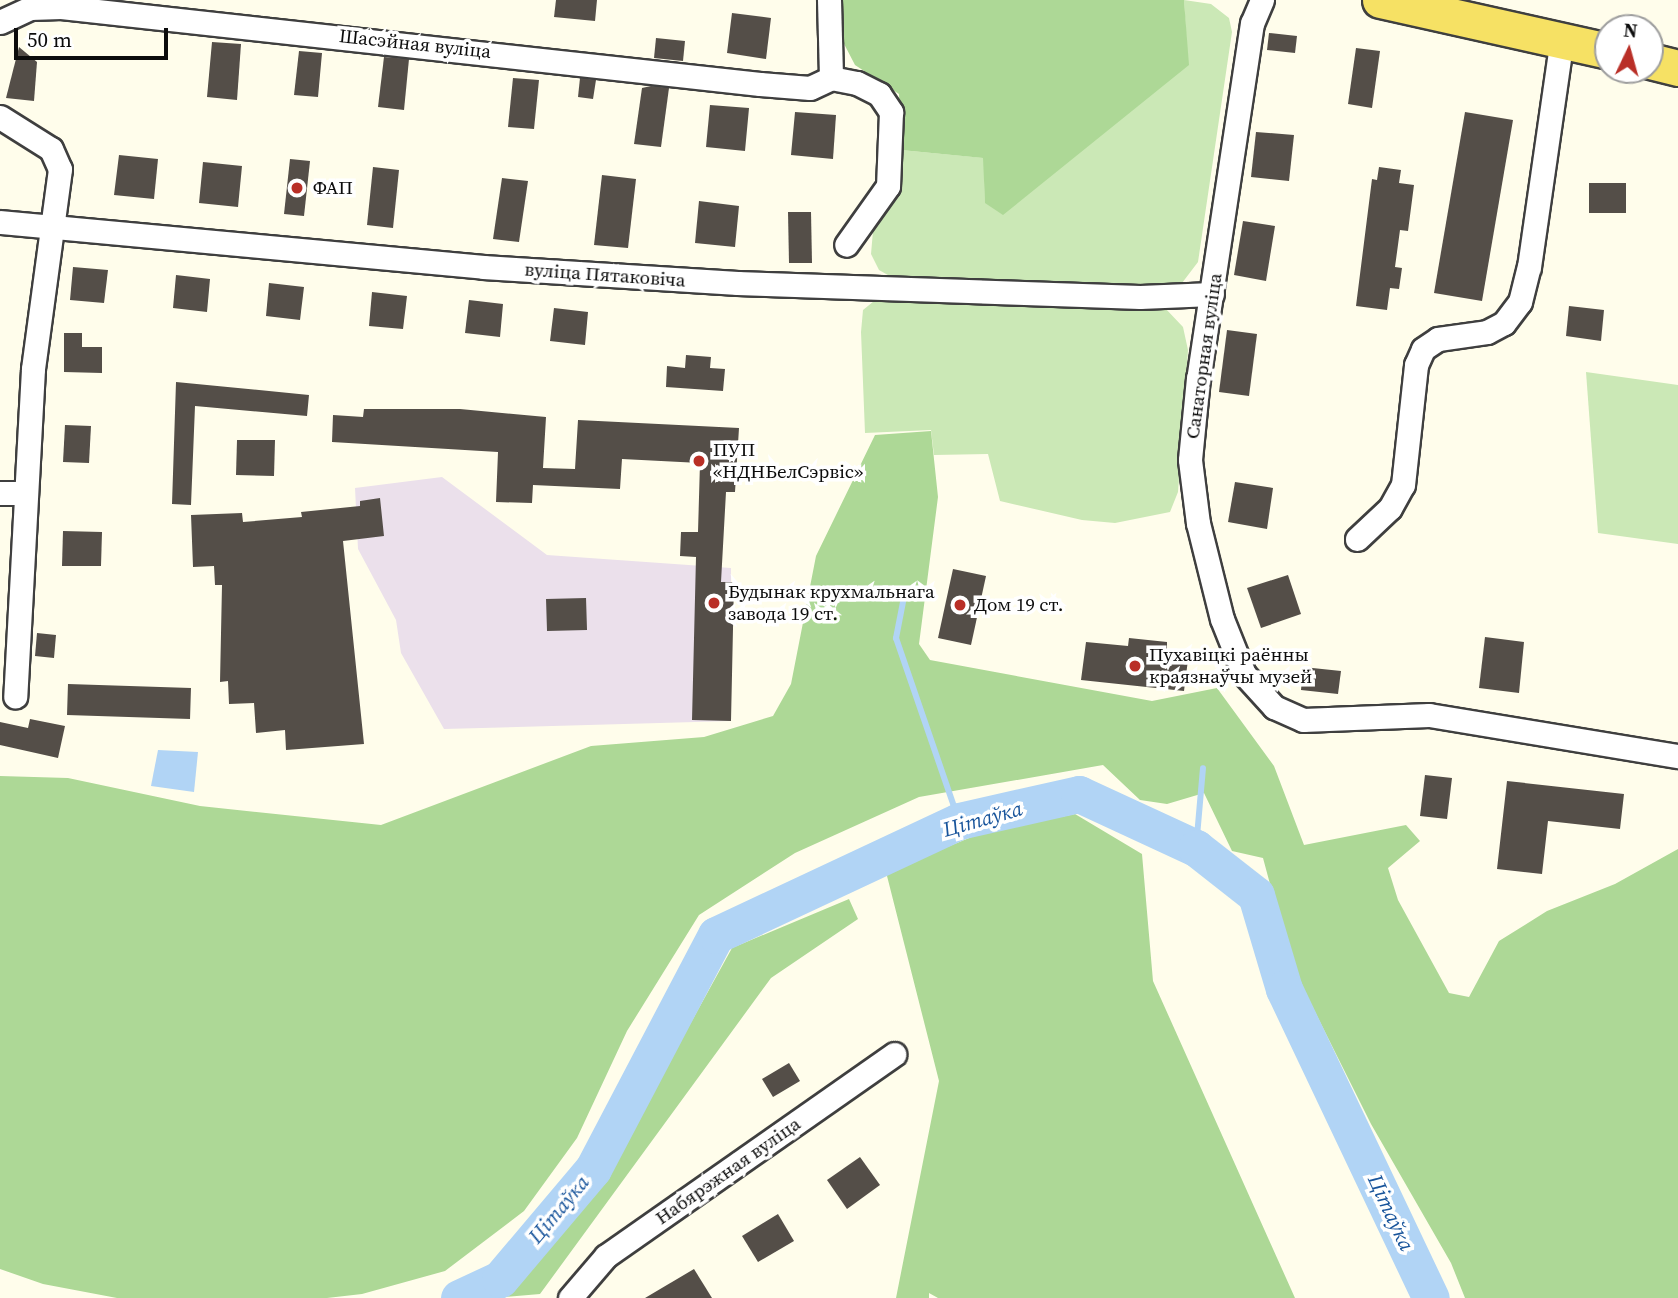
<!DOCTYPE html>
<meta charset="utf-8">
<style>
body{margin:0}
#map{position:relative;width:1678px;height:1298px;overflow:hidden;background:#fffdeb;font-family:"Source Serif 4",serif}
div>[style]{position:absolute}
.industrial>*{inset:0;background:#ebe0eb}
.green>*{inset:0;background:#cbe8b6}
.forest>*{inset:0;background:#add896}
.water>*{inset:0;background:#b1d4f5}
.stream>*{height:6px;margin:-3px;padding:0 3px;transform-origin:3px;border-radius:3px;background:#b1d4f5}
.river>*{height:37px;margin:-18.5px;padding:0 18.5px;transform-origin:18.5px;border-radius:18.5px;background:#b1d4f5}
.building>*{inset:0;background:#544e48}
.roads{filter:drop-shadow(2px 0 #3f3f3f) drop-shadow(-2px 0 #3f3f3f) drop-shadow(0 2px #3f3f3f) drop-shadow(0 -2px #3f3f3f)}
.street>*{height:23px;margin:-11.5px;padding:0 11.5px;transform-origin:11.5px;border-radius:11.5px;background:#fff}
.primary>*{height:35px;margin:-17.5px;padding:0 17.5px;transform-origin:17.5px;border-radius:17.5px;background:#f6e164}
.dots>*{width:19px;height:19px;translate:-50% -50%;box-sizing:border-box;border:4px solid #fff;border-radius:50%}
span{translate:-50% -50%;white-space:nowrap;text-align:center;line-height:1.15;-webkit-text-stroke:7px #fff;paint-order:stroke}
.street-label{font-size:19px;color:#0c0c0c}
.poi-label{font-size:19px;color:#0c0c0c}
.left{translate:0 -50%;text-align:left}
.water-label{font-size:21px;color:#18549b;font-style:italic}
.north{position:absolute;left:1594px;top:14px;width:70px;height:70px;box-sizing:border-box;background:#fff;border:2px solid #9e9e9e;border-radius:50%;rotate:5deg;font-size:19px;font-weight:700;line-height:28px;text-align:center;color:#0c0c0c}
.north::after{content:'';display:block;margin:auto;width:24px;height:32px;background:#b92f27;clip-path:polygon(50% 0,100% 100%,50% 72%,0 100%)}
.scale{position:absolute;left:14px;top:28px;width:154px;height:32px;box-sizing:border-box;border:4px solid #0c0c0c;border-top:0;padding-left:9px;font-size:21px;line-height:24px;white-space:nowrap;color:#0c0c0c;-webkit-text-stroke:5px #fff;paint-order:stroke}
</style>
<div id="map">
<div class="industrial">
<div style="clip-path:polygon(442px 477px,547px 555px,731px 568px,731px 721px,444px 729px,401px 653px,396px 620px,358px 549px,355px 488px)"></div>
</div>
<div class="green">
<div style="clip-path:polygon(1184px 0,1211px 4px,1229px 18px,1232px 32px,1198px 262px,1182px 283px,1157px 286px,895px 279px,879px 270px,871px 254px,873px 231px,894px 191px,901px 150px,984px 158px,985px 203px,1188px 65px)"></div>
<div style="clip-path:polygon(879px 297px,1165px 308px,1183px 327px,1188px 350px,1178px 492px,1170px 512px,1115px 523px,1082px 520px,1000px 501px,988px 454px,934px 455px,931px 430px,865px 433px,861px 332px,863px 310px)"></div>
<div style="clip-path:polygon(1586px 372px,1678px 385px,1678px 544px,1598px 533px)"></div>
</div>
<div class="forest">
<div style="clip-path:polygon(842px 0,1184px 0,1189px 65px,1003px 215px,985px 203px,983px 158px,901px 150px,899px 94px,855px 65px,842px 40px)"></div>
<div style="clip-path:polygon(931px 431px,938px 497px,919px 644px,930px 660px,1152px 701px,1217px 688px,1274px 766px,1304px 845px,1406px 825px,1420px 841px,1388px 868px,1398px 900px,1449px 993px,1469px 997px,1499px 941px,1547px 911px,1615px 884px,1678px 849px,1678px 1298px,1465px 1298px,1451px 1263px,1371px 1124px,1292px 966px,1263px 858px,1232px 851px,1204px 793px,1167px 804px,1140px 800px,1103px 765px,919px 797px,795px 853px,699px 915px,627px 1031px,577px 1138px,524px 1211px,445px 1271px,362px 1294px,327px 1298px,117px 1298px,43px 1284px,0 1269px,0 776px,68px 778px,200px 806px,381px 825px,591px 746px,704px 737px,773px 716px,791px 684px,816px 556px,875px 435px)"></div>
<div style="clip-path:polygon(1075px 814px,1142px 854px,1153px 981px,1295px 1298px,938px 1298px,929px 1293px,929px 1298px,896px 1298px,939px 1081px,886px 872px,979px 834px)"></div>
<div style="clip-path:polygon(849px 899px,858px 919px,771px 978px,540px 1294px,493px 1298px,512px 1288px,607px 1175px,732px 948px)"></div>
</div>
<div class="water">
<div style="clip-path:polygon(158px 750px,198px 752px,194px 792px,151px 786px)"></div>
</div>
<div class="stream">
<div style="left:903px;top:602px;width:37px;rotate:101deg"></div>
<div style="left:896px;top:638px;width:194px;rotate:71deg"></div>
<div style="left:1196px;top:848px;width:80px;rotate:-85deg"></div>
</div>
<div class="river">
<div style="left:459px;top:1298px;width:45px;rotate:-24.9deg"></div>
<div style="left:500px;top:1279px;width:144px;rotate:-49.8deg"></div>
<div style="left:593px;top:1169px;width:264px;rotate:-62.3deg"></div>
<div style="left:716px;top:935px;width:268px;rotate:-25.1deg"></div>
<div style="left:959px;top:821px;width:123px;rotate:-12.7deg"></div>
<div style="left:1079px;top:794px;width:129px;rotate:24.8deg"></div>
<div style="left:1196px;top:848px;width:76px;rotate:38.1deg"></div>
<div style="left:1256px;top:895px;width:98px;rotate:73.4deg"></div>
<div style="left:1284px;top:989px;width:342px;rotate:64.6deg"></div>
</div>
<div class="building">
<div style="clip-path:polygon(556px 0,597px 0,595px 21px,554px 17px)"></div>
<div style="clip-path:polygon(732px 13px,771px 18px,766px 59px,727px 53px)"></div>
<div style="clip-path:polygon(1269px 33px,1297px 36px,1295px 53px,1267px 50px)"></div>
<div style="clip-path:polygon(656px 38px,685px 41px,683px 61px,654px 58px)"></div>
<div style="clip-path:polygon(212px 42px,241px 44px,237px 100px,207px 97px)"></div>
<div style="clip-path:polygon(19px 47px,37px 62px,34px 101px,6px 98px)"></div>
<div style="clip-path:polygon(1356px 48px,1380px 51px,1372px 108px,1348px 104px)"></div>
<div style="clip-path:polygon(299px 51px,322px 53px,318px 97px,294px 95px)"></div>
<div style="clip-path:polygon(384px 57px,409px 59px,404px 110px,378px 107px)"></div>
<div style="clip-path:polygon(513px 78px,539px 80px,534px 129px,508px 127px)"></div>
<div style="clip-path:polygon(580px 78px,596px 80px,593px 99px,578px 97px)"></div>
<div style="clip-path:polygon(651px 86px,669px 88px,661px 147px,634px 144px,642px 88px)"></div>
<div style="clip-path:polygon(710px 105px,749px 108px,745px 151px,706px 147px)"></div>
<div style="clip-path:polygon(795px 112px,836px 115px,833px 159px,791px 155px)"></div>
<div style="clip-path:polygon(1465px 112px,1513px 120px,1482px 301px,1434px 293px)"></div>
<div style="clip-path:polygon(1256px 132px,1294px 135px,1289px 181px,1251px 177px)"></div>
<div style="clip-path:polygon(119px 155px,158px 159px,154px 199px,114px 195px)"></div>
<div style="clip-path:polygon(290px 159px,310px 161px,304px 216px,284px 214px)"></div>
<div style="clip-path:polygon(203px 162px,242px 166px,238px 207px,199px 203px)"></div>
<div style="clip-path:polygon(373px 167px,399px 170px,393px 228px,367px 225px)"></div>
<div style="clip-path:polygon(1379px 167px,1401px 170px,1399px 183px,1414px 185px,1408px 231px,1400px 230px,1395px 267px,1402px 268px,1399px 289px,1390px 288px,1387px 310px,1356px 306px,1372px 179px,1377px 180px)"></div>
<div style="clip-path:polygon(602px 175px,636px 179px,628px 248px,594px 245px)"></div>
<div style="clip-path:polygon(502px 178px,528px 181px,519px 242px,493px 239px)"></div>
<div style="clip-path:polygon(1589px 183px,1626px 183px,1626px 213px,1589px 213px)"></div>
<div style="clip-path:polygon(699px 201px,739px 206px,735px 247px,695px 243px)"></div>
<div style="clip-path:polygon(788px 212px,811px 212px,812px 263px,789px 263px)"></div>
<div style="clip-path:polygon(1243px 221px,1275px 226px,1266px 281px,1234px 275px)"></div>
<div style="clip-path:polygon(73px 267px,108px 270px,104px 303px,70px 300px)"></div>
<div style="clip-path:polygon(176px 275px,210px 279px,207px 312px,173px 308px)"></div>
<div style="clip-path:polygon(269px 283px,304px 287px,300px 320px,266px 316px)"></div>
<div style="clip-path:polygon(372px 292px,407px 296px,403px 329px,369px 326px)"></div>
<div style="clip-path:polygon(469px 300px,503px 304px,500px 337px,465px 333px)"></div>
<div style="clip-path:polygon(1569px 306px,1604px 310px,1601px 341px,1566px 336px)"></div>
<div style="clip-path:polygon(554px 308px,588px 312px,585px 345px,550px 341px)"></div>
<div style="clip-path:polygon(1227px 330px,1257px 334px,1249px 396px,1219px 392px)"></div>
<div style="clip-path:polygon(64px 333px,82px 333px,82px 347px,102px 347px,102px 373px,64px 372px)"></div>
<div style="clip-path:polygon(686px 355px,711px 357px,710px 368px,725px 369px,723px 391px,666px 387px,667px 366px,685px 368px)"></div>
<div style="clip-path:polygon(176px 382px,309px 395px,307px 416px,195px 406px,191px 505px,172px 504px)"></div>
<div style="clip-path:polygon(364px 409px,460px 409px,546px 417px,543px 468px,575px 469px,578px 420px,739px 428px,735px 492px,726px 492px,721px 582px,734px 582px,731px 721px,692px 720px,696px 557px,680px 556px,681px 532px,698px 532px,700px 463px,622px 459px,620px 489px,533px 485px,532px 503px,496px 502px,498px 452px,332px 442px,333px 415px,363px 417px)"></div>
<div style="clip-path:polygon(65px 425px,91px 426px,89px 463px,63px 462px)"></div>
<div style="clip-path:polygon(237px 440px,275px 440px,274px 476px,236px 475px)"></div>
<div style="clip-path:polygon(1235px 482px,1273px 488px,1267px 529px,1228px 522px)"></div>
<div style="clip-path:polygon(380px 498px,384px 536px,343px 541px,364px 744px,286px 750px,285px 730px,256px 733px,254px 703px,229px 704px,228px 681px,220px 682px,222px 585px,215px 585px,214px 566px,193px 567px,191px 515px,242px 513px,243px 522px,302px 517px,301px 512px,360px 506px,360px 501px)"></div>
<div style="clip-path:polygon(63px 531px,102px 532px,101px 566px,62px 566px)"></div>
<div style="clip-path:polygon(953px 569px,986px 576px,971px 645px,938px 638px)"></div>
<div style="clip-path:polygon(1288px 575px,1301px 614px,1261px 628px,1247px 588px)"></div>
<div style="clip-path:polygon(586px 598px,587px 630px,547px 631px,546px 599px)"></div>
<div style="clip-path:polygon(37px 633px,56px 635px,54px 658px,35px 656px)"></div>
<div style="clip-path:polygon(1485px 637px,1524px 642px,1519px 693px,1479px 688px)"></div>
<div style="clip-path:polygon(1129px 638px,1167px 642px,1167px 650px,1189px 652px,1184px 691px,1081px 680px,1086px 642px,1128px 646px)"></div>
<div style="clip-path:polygon(1303px 667px,1341px 671px,1338px 694px,1301px 690px)"></div>
<div style="clip-path:polygon(68px 684px,191px 688px,190px 719px,67px 715px)"></div>
<div style="clip-path:polygon(30px 719px,65px 726px,58px 758px,0 745px,0 722px,28px 728px)"></div>
<div style="clip-path:polygon(1425px 775px,1452px 778px,1447px 819px,1420px 816px)"></div>
<div style="clip-path:polygon(1507px 781px,1624px 794px,1620px 829px,1548px 821px,1542px 874px,1497px 869px)"></div>
<div style="clip-path:polygon(789px 1063px,800px 1081px,773px 1097px,762px 1079px)"></div>
<div style="clip-path:polygon(860px 1157px,880px 1185px,847px 1209px,827px 1180px)"></div>
<div style="clip-path:polygon(778px 1214px,794px 1241px,758px 1262px,742px 1236px)"></div>
<div style="clip-path:polygon(694px 1269px,712px 1298px,645px 1298px)"></div>
</div>
<div class="roads">
<div class="street">
<div style="left:829px;top:0;width:78px;rotate:88.5deg"></div>
<div style="left:1262px;top:0;width:25px;rotate:113deg"></div>
<div style="left:1252px;top:23px;width:359px;rotate:98.6deg"></div>
<div style="left:1198px;top:378px;width:82px;rotate:95.6deg"></div>
<div style="left:1190px;top:460px;width:64px;rotate:82.8deg"></div>
<div style="left:1198px;top:523px;width:99px;rotate:76deg"></div>
<div style="left:1222px;top:619px;width:59px;rotate:68.2deg"></div>
<div style="left:1244px;top:674px;width:45px;rotate:47.7deg"></div>
<div style="left:1274px;top:707px;width:32px;rotate:24deg"></div>
<div style="left:1303px;top:720px;width:126px;rotate:-2.3deg"></div>
<div style="left:1429px;top:715px;width:252px;rotate:9.4deg"></div>
<div style="left:0;top:22px;width:33px;rotate:-25deg"></div>
<div style="left:30px;top:8px;width:31px;rotate:-2deg"></div>
<div style="left:61px;top:7px;width:703px;rotate:6.29deg"></div>
<div style="left:760px;top:84px;width:50px;rotate:4.6deg"></div>
<div style="left:810px;top:88px;width:23px;rotate:-25deg"></div>
<div style="left:831px;top:78px;width:26px;rotate:11deg"></div>
<div style="left:857px;top:83px;width:25px;rotate:27deg"></div>
<div style="left:879px;top:94px;width:22px;rotate:56deg"></div>
<div style="left:891px;top:112px;width:74px;rotate:92.3deg"></div>
<div style="left:888px;top:186px;width:72px;rotate:125.4deg"></div>
<div style="left:0;top:117px;width:60px;rotate:32.1deg"></div>
<div style="left:51px;top:149px;width:22px;rotate:66deg"></div>
<div style="left:60px;top:169px;width:202px;rotate:97.7deg"></div>
<div style="left:33px;top:369px;width:328px;rotate:93.1deg"></div>
<div style="left:0;top:222px;width:485px;rotate:5.3deg"></div>
<div style="left:483px;top:267px;width:255px;rotate:3.6deg"></div>
<div style="left:737px;top:283px;width:403px;rotate:2deg"></div>
<div style="left:1140px;top:297px;width:72px;rotate:-2.4deg"></div>
<div style="left:0;top:493px;width:25px"></div>
<div style="left:1357px;top:539px;width:45px;rotate:-43.2deg"></div>
<div style="left:1390px;top:508px;width:26px;rotate:-61deg"></div>
<div style="left:1403px;top:485px;width:121px;rotate:-83.8deg"></div>
<div style="left:1416px;top:365px;width:17px;rotate:-66deg"></div>
<div style="left:1423px;top:349px;width:18px;rotate:-34deg"></div>
<div style="left:1438px;top:339px;width:49px;rotate:-8.1deg"></div>
<div style="left:1487px;top:332px;width:19px;rotate:-28deg"></div>
<div style="left:1504px;top:323px;width:26px;rotate:-53deg"></div>
<div style="left:1520px;top:302px;width:36px;rotate:-76deg"></div>
<div style="left:1529px;top:267px;width:230px;rotate:-81.8deg"></div>
<div style="left:570px;top:1298px;width:55px;rotate:-49.4deg"></div>
<div style="left:606px;top:1256px;width:352px;rotate:-35deg"></div>
</div>
<div class="primary">
<div style="left:1380px;top:0;width:234px;rotate:12.6deg"></div>
<div style="left:1650px;top:61px;width:29px;rotate:14deg"></div>
</div>
</div>
<div class="dots">
<div style="left:297px;top:188px;background:#b92f27"></div>
<div style="left:699px;top:461px;background:#b92f27"></div>
<div style="left:714px;top:603px;background:#b92f27"></div>
<div style="left:960px;top:605px;background:#b92f27"></div>
<div style="left:1135px;top:666px;background:#b92f27"></div>
</div>
<div class="street-label">
<span style="left:415px;top:44px;rotate:6deg">Шасэйная вуліца</span>
<span style="left:605px;top:275px;rotate:4deg">вуліца Пятаковіча</span>
<span style="left:1204px;top:356px;rotate:-82deg">Санаторная вуліца</span>
<span style="left:728px;top:1171px;rotate:-35deg">Набярэжная вуліца</span>
</div>
<div class="poi-label">
<span class="left" style="left:313px;top:188px">ФАП</span>
<span class="left" style="left:713px;top:461px">ПУП<br>«НДНБелСэрвіс»</span>
<span class="left" style="left:728px;top:603px">Будынак крухмальнага<br>завода 19 ст.</span>
<span class="left" style="left:974px;top:605px">Дом 19 ст.</span>
<span class="left" style="left:1149px;top:666px">Пухавіцкі раённы<br>краязнаўчы музей</span>
</div>
<div class="water-label">
<span style="left:983px;top:819px;rotate:-16deg">Цітаўка</span>
<span style="left:559px;top:1209px;rotate:-50deg">Цітаўка</span>
<span style="left:1391px;top:1213px;rotate:65deg">Цітаўка</span>
</div>
<div class="north">N</div>
<div class="scale">50 m</div>
</div>
